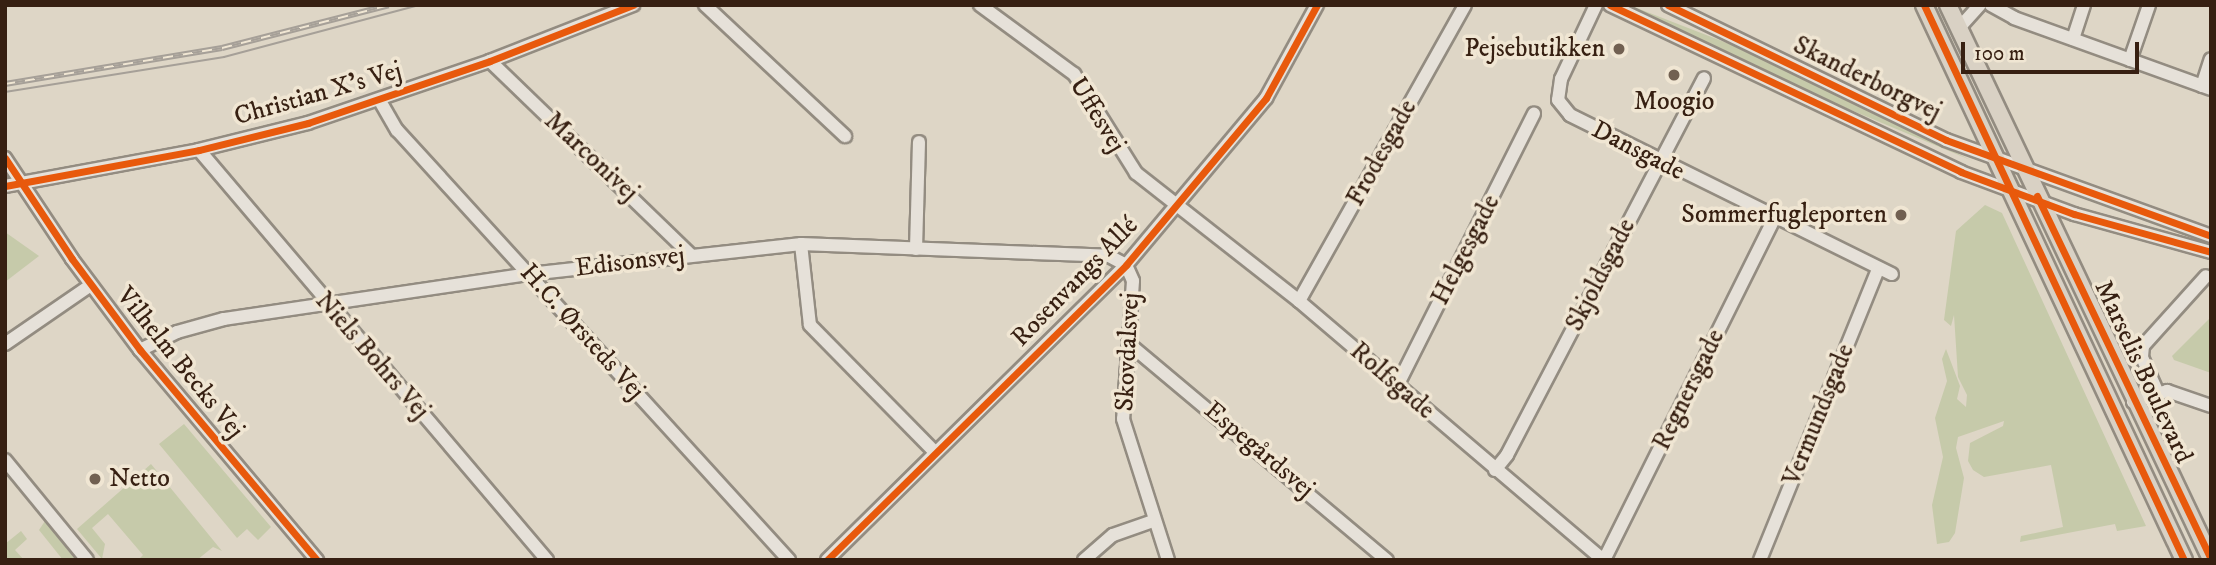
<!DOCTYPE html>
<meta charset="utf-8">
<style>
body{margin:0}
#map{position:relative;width:2216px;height:565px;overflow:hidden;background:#ded6c6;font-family:"IM FELL DW Pica",serif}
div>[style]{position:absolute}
.green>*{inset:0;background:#c6caaa}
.roads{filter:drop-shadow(2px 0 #938c81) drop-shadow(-2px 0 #938c81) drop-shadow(0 2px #938c81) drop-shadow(0 -2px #938c81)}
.minor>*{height:12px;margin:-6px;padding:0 6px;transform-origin:6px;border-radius:6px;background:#e6e1d9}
.major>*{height:16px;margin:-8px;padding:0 8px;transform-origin:8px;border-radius:8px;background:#d9d1c4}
.tram>*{height:2px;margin:-1px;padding:0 1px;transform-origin:1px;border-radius:1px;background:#a6a098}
.rail>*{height:6px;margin-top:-3px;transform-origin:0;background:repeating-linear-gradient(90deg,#f0e6d3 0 10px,#a6a098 0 20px);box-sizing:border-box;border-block:2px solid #a6a098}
.cycleway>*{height:7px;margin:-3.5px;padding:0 3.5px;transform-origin:3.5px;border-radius:3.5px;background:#e8590c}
.dots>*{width:19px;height:19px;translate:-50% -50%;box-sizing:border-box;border:4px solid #f0e6d3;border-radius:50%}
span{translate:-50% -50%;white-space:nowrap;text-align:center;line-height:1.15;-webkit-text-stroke:7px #f0e6d3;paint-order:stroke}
.poi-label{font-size:26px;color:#372012}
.right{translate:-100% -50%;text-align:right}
.left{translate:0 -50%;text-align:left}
.street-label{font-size:26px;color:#372012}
.frame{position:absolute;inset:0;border:7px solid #372012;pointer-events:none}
.scale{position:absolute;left:1961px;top:42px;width:178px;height:32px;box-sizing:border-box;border:4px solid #372012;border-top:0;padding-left:9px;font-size:21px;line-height:24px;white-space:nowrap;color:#372012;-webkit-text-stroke:5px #f0e6d3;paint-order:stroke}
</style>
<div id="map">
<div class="green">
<div style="clip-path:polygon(1629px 5px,1732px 45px,1973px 161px,1815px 95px)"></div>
<div style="clip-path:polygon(1985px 205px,2002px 213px,2146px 526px,2117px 531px,2115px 524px,2020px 542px,2021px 536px,2063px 527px,2051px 465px,1984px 477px,1973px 470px,1968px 461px,1970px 443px,2003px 426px,2004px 421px,1958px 437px,1956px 448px,1964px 478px,1955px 533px,1949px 542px,1937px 544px,1932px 505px,1943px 457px,1935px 418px,1947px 381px,1942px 359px,1946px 349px,1960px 386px,1957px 399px,1966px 407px,1967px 395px,1958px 377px,1954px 315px,1951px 326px,1944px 320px,1956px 231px)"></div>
<div style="clip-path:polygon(5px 232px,39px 256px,5px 282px)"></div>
<div style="clip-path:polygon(2211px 317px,2211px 373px,2174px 360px,2172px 356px)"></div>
<div style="clip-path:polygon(184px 424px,271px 527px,258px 540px,247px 529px,237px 538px,159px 444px)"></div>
<div style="clip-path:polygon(151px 464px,222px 551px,213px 547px,197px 560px,138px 560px,143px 555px,108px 514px,92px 528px,105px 544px,102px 559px,77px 529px)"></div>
<div style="clip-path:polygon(45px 521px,76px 560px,63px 560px,39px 530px)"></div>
<div style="clip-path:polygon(21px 531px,27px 539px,15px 550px,24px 560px,5px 560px,5px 544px)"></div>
</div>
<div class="roads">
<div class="minor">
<div style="left:705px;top:5px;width:192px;rotate:43.1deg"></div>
<div style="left:980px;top:5px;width:117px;rotate:36.3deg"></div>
<div style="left:1074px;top:74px;width:117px;rotate:57.9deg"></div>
<div style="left:1136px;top:173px;width:207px;rotate:38.1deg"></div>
<div style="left:1299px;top:301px;width:399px;rotate:40.4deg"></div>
<div style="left:1596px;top:5px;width:82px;rotate:115.3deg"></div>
<div style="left:1561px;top:79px;width:21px;rotate:98deg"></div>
<div style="left:1558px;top:100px;width:19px;rotate:51deg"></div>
<div style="left:1570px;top:115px;width:359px;rotate:26.3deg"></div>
<div style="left:1610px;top:5px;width:389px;rotate:25.4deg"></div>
<div style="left:1961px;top:172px;width:121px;rotate:20.4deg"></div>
<div style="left:2074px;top:214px;width:142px;rotate:15.5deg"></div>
<div style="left:1668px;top:5px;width:309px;rotate:25.9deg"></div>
<div style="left:1946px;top:140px;width:282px;rotate:19.9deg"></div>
<div style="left:1991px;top:5px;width:26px;rotate:29deg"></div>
<div style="left:2014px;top:18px;width:209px;rotate:19.8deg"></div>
<div style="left:1959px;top:28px;width:31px;rotate:-48deg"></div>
<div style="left:2073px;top:39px;width:36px;rotate:-72deg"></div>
<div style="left:2130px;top:60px;width:58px;rotate:-70.9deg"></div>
<div style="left:490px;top:61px;width:279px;rotate:44deg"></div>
<div style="left:2202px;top:86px;width:28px;rotate:-72deg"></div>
<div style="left:380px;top:101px;width:34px;rotate:60deg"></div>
<div style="left:397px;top:130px;width:582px;rotate:47.65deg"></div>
<div style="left:199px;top:150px;width:538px;rotate:49.68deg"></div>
<div style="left:5px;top:158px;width:121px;rotate:56.4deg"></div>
<div style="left:72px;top:259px;width:114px;rotate:53.2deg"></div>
<div style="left:140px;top:350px;width:275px;rotate:49.9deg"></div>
<div style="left:5px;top:186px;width:197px;rotate:-10.5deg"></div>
<div style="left:199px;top:150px;width:112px;rotate:-13.9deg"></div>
<div style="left:308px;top:123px;width:192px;rotate:-18.8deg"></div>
<div style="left:490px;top:61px;width:154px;rotate:-21.4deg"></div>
<div style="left:801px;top:244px;width:81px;rotate:83.7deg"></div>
<div style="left:810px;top:325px;width:178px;rotate:45.5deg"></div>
<div style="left:916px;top:249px;width:107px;rotate:-88.4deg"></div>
<div style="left:1299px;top:301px;width:339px;rotate:-60.7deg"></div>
<div style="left:1128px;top:343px;width:338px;rotate:40deg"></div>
<div style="left:5px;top:344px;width:104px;rotate:-34.5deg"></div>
<div style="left:140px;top:350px;width:41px;rotate:-25.9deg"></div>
<div style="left:177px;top:332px;width:49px;rotate:-15.5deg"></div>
<div style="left:224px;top:319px;width:308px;rotate:-8.4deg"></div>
<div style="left:529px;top:274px;width:274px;rotate:-6.3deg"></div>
<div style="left:801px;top:244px;width:308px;rotate:2.2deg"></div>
<div style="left:1109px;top:256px;width:19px;rotate:28deg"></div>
<div style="left:1126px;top:265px;width:17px;rotate:66deg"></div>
<div style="left:1133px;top:281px;width:138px;rotate:94.1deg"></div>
<div style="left:1123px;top:419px;width:148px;rotate:72.3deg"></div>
<div style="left:1397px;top:386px;width:305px;rotate:-63.3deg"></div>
<div style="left:2157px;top:391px;width:37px;rotate:-114deg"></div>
<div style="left:2142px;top:357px;width:11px;rotate:-85deg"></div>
<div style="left:2143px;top:346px;width:94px;rotate:-48deg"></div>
<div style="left:2133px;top:402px;width:36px;rotate:-18deg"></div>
<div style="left:2167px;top:391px;width:46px;rotate:18.8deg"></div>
<div style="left:5px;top:460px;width:129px;rotate:50.6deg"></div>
<div style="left:1495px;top:470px;width:19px;rotate:-51deg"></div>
<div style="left:1507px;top:455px;width:425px;rotate:-62.4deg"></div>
<div style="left:827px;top:560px;width:420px;rotate:-44.6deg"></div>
<div style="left:1126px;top:265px;width:218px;rotate:-50deg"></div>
<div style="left:1266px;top:98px;width:106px;rotate:-61.3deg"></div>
<div style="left:1084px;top:560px;width:38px;rotate:-41deg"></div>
<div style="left:1113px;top:535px;width:42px;rotate:-19.3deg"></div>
<div style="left:1604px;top:560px;width:381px;rotate:-63.5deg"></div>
<div style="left:1760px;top:560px;width:314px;rotate:-67.9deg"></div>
</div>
<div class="major">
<div style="left:1924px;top:5px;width:613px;rotate:64.9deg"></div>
<div style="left:1948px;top:5px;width:613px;rotate:64.6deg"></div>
</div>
</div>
<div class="tram">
<div style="left:5px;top:92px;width:222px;rotate:-9.1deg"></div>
<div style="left:224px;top:57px;width:202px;rotate:-14.9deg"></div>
</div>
<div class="rail">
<div style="left:5px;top:84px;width:220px;rotate:-9.4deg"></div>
<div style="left:222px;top:48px;width:172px;rotate:-14.4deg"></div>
</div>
<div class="cycleway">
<div style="left:1610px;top:5px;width:389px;rotate:25.4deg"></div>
<div style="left:1961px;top:172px;width:121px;rotate:20.4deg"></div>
<div style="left:2074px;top:214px;width:142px;rotate:15.5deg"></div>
<div style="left:1668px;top:5px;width:309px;rotate:25.9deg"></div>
<div style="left:1946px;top:140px;width:282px;rotate:19.9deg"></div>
<div style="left:1924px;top:5px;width:613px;rotate:64.9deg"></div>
<div style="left:5px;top:158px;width:121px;rotate:56.4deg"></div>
<div style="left:72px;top:259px;width:114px;rotate:53.2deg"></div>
<div style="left:140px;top:350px;width:275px;rotate:49.9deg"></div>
<div style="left:5px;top:186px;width:197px;rotate:-10.5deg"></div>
<div style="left:199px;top:150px;width:112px;rotate:-13.9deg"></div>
<div style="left:308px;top:123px;width:192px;rotate:-18.8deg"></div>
<div style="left:490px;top:61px;width:154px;rotate:-21.4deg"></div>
<div style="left:2037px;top:196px;width:403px;rotate:64.4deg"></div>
<div style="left:827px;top:560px;width:420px;rotate:-44.6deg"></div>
<div style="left:1126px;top:265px;width:218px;rotate:-50deg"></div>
<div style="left:1266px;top:98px;width:106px;rotate:-61.3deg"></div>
</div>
<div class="dots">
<div style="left:1619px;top:49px;background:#716051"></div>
<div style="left:1674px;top:75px;background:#716051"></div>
<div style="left:1901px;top:215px;background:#716051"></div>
<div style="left:95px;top:479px;background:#716051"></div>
</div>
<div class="poi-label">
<span class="right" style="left:1605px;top:49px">Pejsebutikken</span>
<span style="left:1674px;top:102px">Moogio</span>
<span class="right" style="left:1887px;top:215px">Sommerfugleporten</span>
<span class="left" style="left:109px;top:479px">Netto</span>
</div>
<div class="street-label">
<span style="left:1867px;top:79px;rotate:26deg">Skanderborgvej</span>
<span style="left:318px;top:94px;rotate:-16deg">Christian X's Vej</span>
<span style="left:1097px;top:115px;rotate:58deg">Uffesvej</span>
<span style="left:1638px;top:151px;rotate:27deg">Dansgade</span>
<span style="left:1382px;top:153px;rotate:-61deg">Frodesgade</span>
<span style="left:591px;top:157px;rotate:43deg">Marconivej</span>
<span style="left:1466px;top:250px;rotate:-63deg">Helgesgade</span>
<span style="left:630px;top:262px;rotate:-7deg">Edisonsvej</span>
<span style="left:1601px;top:275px;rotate:-63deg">Skjoldsgade</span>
<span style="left:1075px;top:282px;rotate:-46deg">Rosenvangs Allé</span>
<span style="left:582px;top:332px;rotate:48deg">H.C. Ørsteds Vej</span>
<span style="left:1128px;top:352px;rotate:-87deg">Skovdalsvej</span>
<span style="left:372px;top:356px;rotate:49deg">Niels Bohrs Vej</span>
<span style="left:180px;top:363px;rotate:51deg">Vilhelm Becks Vej</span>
<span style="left:2143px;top:372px;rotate:65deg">Marselis Boulevard</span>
<span style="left:1392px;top:381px;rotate:41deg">Rolfsgade</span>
<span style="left:1689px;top:390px;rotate:-64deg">Regnersgade</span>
<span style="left:1819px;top:415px;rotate:-68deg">Vermundsgade</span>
<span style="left:1259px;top:450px;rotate:40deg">Espegårdsvej</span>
</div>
<div class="frame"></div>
<div class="scale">100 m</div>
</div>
